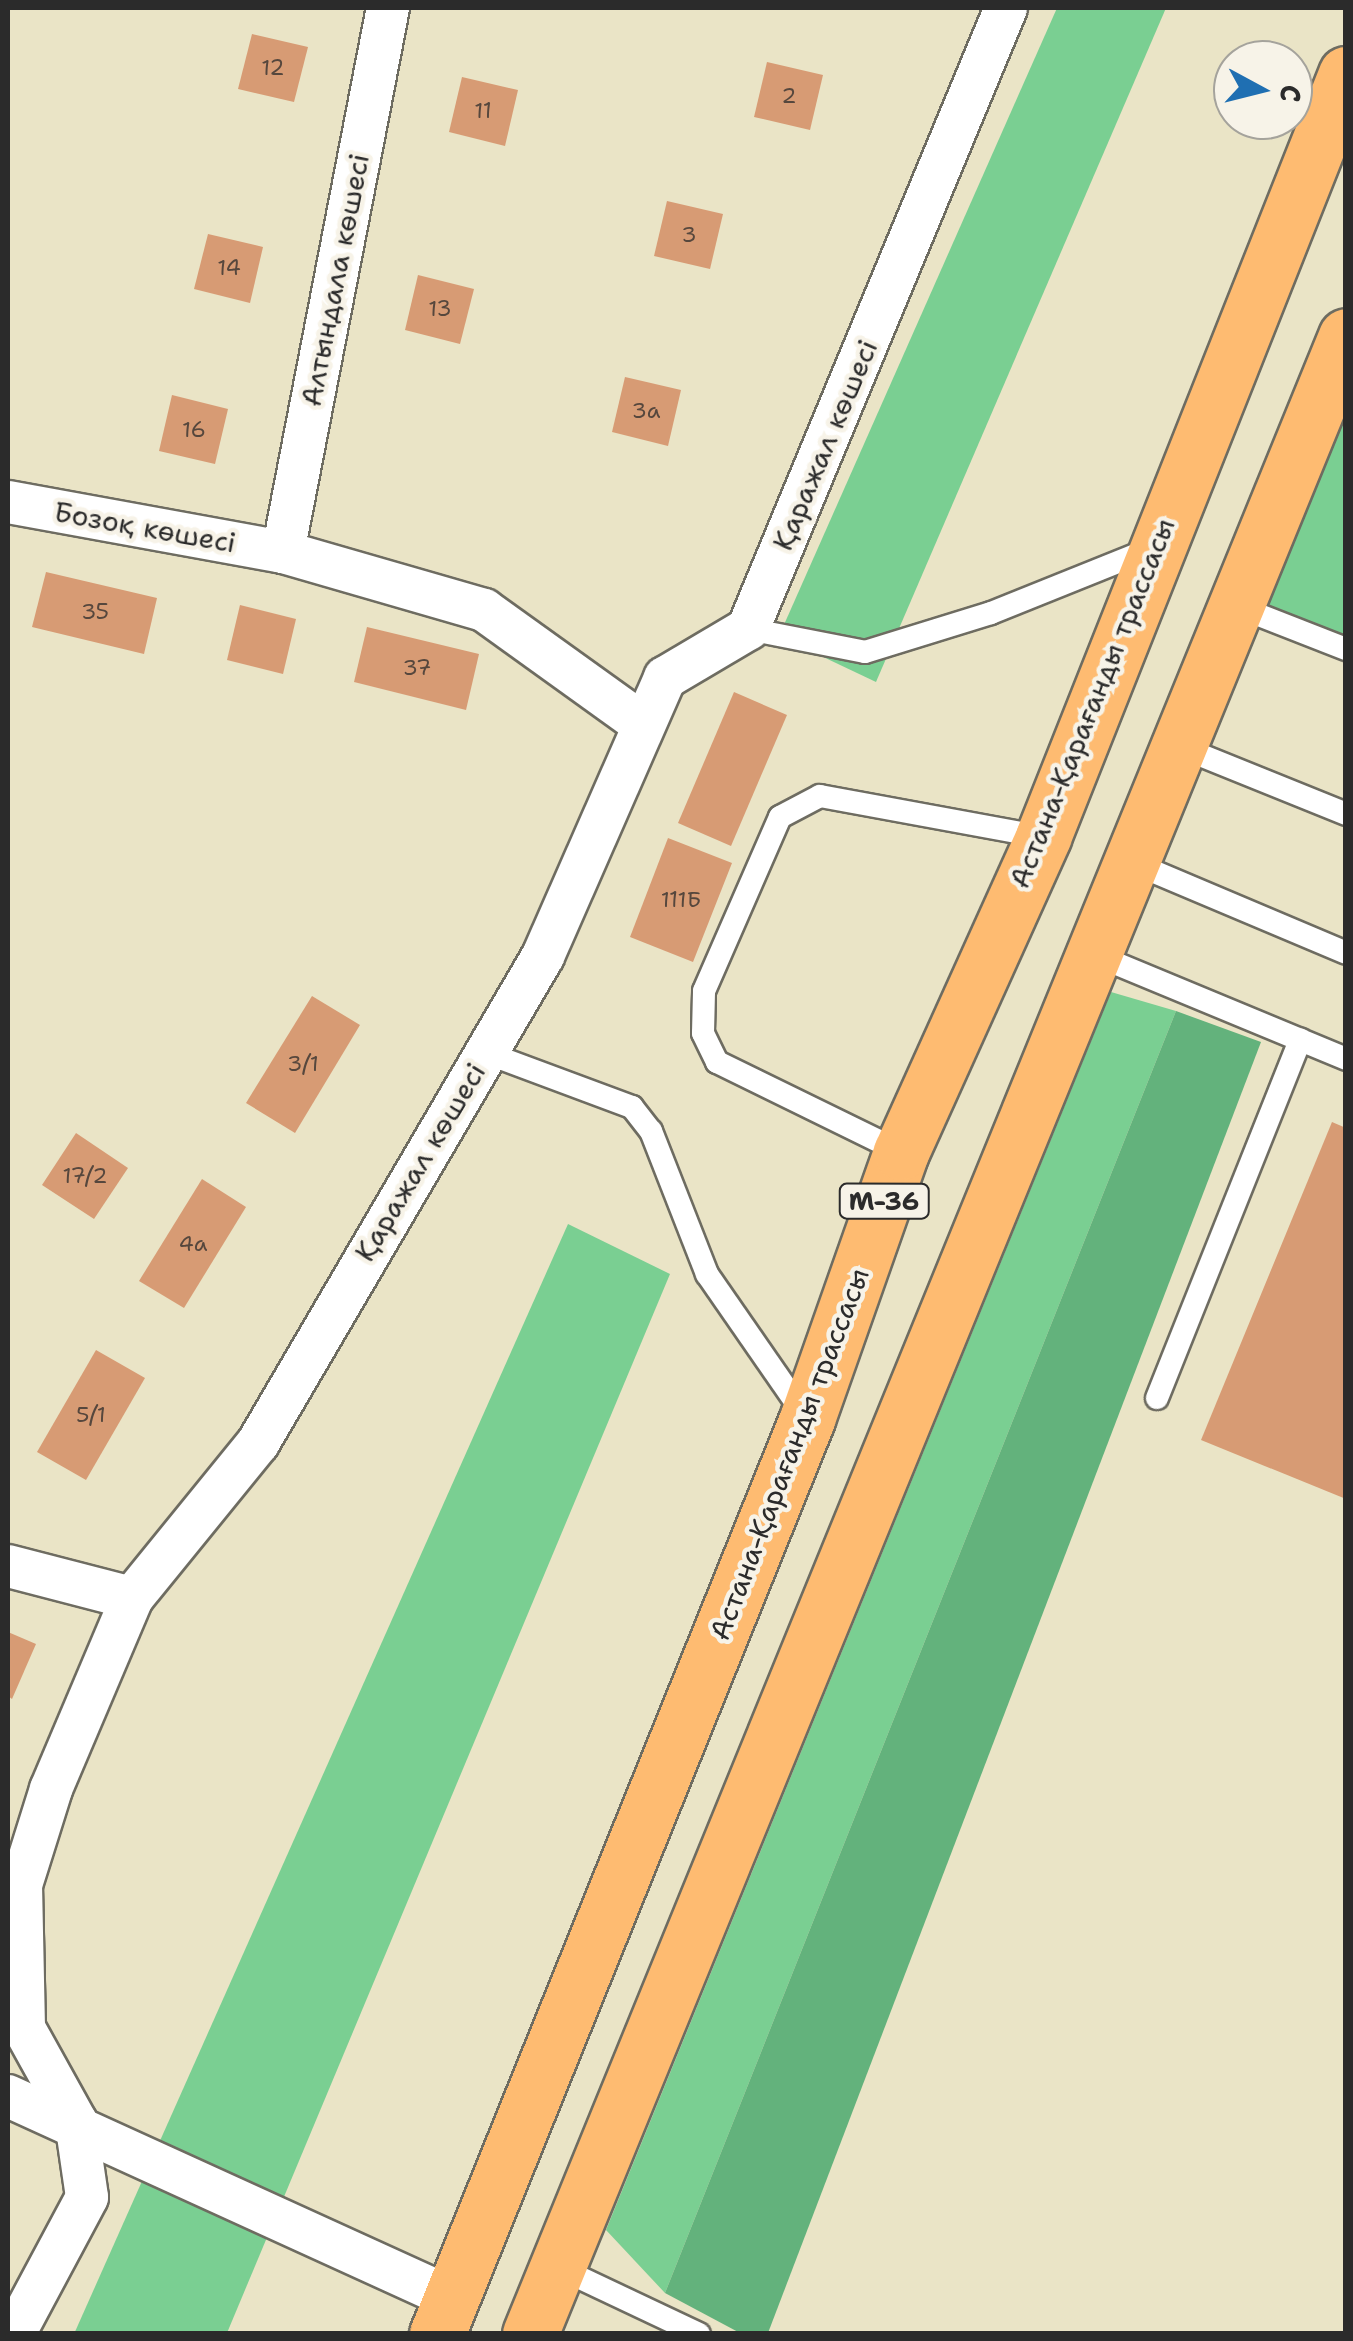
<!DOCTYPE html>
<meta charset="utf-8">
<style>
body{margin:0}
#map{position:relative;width:1353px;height:2341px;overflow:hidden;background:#eae4c6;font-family:"Shantell Sans",sans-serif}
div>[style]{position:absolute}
.green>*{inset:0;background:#7acf92}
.forest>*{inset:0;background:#63b27c}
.building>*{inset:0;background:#d79b74}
.roads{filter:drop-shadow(2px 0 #6e6c61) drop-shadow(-2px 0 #6e6c61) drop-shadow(0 2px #6e6c61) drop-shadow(0 -2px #6e6c61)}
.lane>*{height:22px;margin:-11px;padding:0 11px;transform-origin:11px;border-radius:11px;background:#fff}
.street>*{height:42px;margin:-21px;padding:0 21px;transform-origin:21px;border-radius:21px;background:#fff}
.primary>*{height:55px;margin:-27.5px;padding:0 27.5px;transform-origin:27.5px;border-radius:27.5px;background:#febb71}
span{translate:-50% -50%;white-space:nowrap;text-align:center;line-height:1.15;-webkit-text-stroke:9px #f7f3e8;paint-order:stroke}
.number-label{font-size:22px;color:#56473d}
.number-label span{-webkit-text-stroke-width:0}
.shield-label span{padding:2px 8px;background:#f7f3e8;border:2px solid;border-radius:8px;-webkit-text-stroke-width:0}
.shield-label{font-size:25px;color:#2b2b2b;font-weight:700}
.street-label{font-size:28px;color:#2b2b2b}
.frame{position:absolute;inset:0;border:10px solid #2b2b2b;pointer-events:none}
.north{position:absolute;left:1213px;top:40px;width:100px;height:100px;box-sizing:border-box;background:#f7f3e8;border:2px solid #a5a39c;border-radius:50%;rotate:97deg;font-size:28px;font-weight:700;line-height:40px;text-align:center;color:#2b2b2b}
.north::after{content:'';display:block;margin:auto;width:35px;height:45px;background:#1f6fb2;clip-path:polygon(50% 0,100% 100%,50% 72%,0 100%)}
</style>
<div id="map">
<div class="green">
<div style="clip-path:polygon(1057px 8px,1166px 8px,876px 682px,779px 636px)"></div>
<div style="clip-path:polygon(1345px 418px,1345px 649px,1261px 615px)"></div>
<div style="clip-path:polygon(1111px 992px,1176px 1011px,665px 2293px,606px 2230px)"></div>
<div style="clip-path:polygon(568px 1224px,670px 1274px,227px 2333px,74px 2334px)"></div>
</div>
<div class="forest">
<div style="clip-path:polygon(1176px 1011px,1261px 1042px,768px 2333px,740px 2333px,665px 2293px)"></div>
</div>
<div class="building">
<div style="clip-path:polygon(252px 34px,308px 47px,294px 102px,238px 89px)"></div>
<div style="clip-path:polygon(767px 62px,823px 75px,810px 130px,754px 117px)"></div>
<div style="clip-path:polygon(462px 77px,518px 90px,505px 146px,449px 132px)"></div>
<div style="clip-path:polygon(667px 201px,723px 214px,710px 269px,654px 256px)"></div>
<div style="clip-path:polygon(208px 234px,263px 247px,250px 303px,194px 289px)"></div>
<div style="clip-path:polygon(418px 275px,474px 289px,460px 344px,405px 330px)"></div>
<div style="clip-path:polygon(625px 377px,681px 390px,668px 446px,612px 432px)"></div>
<div style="clip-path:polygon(172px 395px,228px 409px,215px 464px,159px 451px)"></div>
<div style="clip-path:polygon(46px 572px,157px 598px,144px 654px,32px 627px)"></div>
<div style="clip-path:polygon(240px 605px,296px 619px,283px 674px,227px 660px)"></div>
<div style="clip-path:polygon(367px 627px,479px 654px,466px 710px,354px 682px)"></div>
<div style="clip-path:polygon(734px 692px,787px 715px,731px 846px,678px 823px)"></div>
<div style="clip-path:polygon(668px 838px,732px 863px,693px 962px,630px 937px)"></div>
<div style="clip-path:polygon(312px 996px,360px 1025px,295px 1133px,246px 1103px)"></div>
<div style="clip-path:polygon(1332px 1122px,1346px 1128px,1346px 1499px,1201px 1440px)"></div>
<div style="clip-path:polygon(76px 1133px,128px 1168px,94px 1219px,42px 1185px)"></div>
<div style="clip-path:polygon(202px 1179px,246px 1207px,184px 1308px,139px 1281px)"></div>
<div style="clip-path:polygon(96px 1350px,145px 1378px,86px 1480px,37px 1452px)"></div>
<div style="clip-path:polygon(8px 1632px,36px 1644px,12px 1699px,8px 1696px)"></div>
</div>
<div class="roads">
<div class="lane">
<div style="left:1236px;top:606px;width:118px;rotate:21.4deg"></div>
<div style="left:748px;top:629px;width:119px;rotate:11.1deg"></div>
<div style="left:865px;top:652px;width:132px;rotate:-17.2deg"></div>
<div style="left:991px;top:613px;width:171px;rotate:-21.9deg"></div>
<div style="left:1178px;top:746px;width:181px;rotate:22deg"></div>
<div style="left:1131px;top:862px;width:233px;rotate:22.9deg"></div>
<div style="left:1093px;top:954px;width:274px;rotate:22.5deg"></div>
<div style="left:484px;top:1052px;width:158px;rotate:20.4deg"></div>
<div style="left:632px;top:1107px;width:31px;rotate:52deg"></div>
<div style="left:651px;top:1131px;width:154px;rotate:68.6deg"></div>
<div style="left:707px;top:1274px;width:170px;rotate:55.3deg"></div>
<div style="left:901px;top:1152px;width:205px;rotate:-153.9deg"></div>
<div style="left:717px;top:1062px;width:32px;rotate:-116deg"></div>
<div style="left:703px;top:1033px;width:42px;rotate:-88.6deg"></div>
<div style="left:704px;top:991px;width:190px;rotate:-66.4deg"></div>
<div style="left:780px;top:817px;width:45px;rotate:-27.7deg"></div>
<div style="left:820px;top:796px;width:227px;rotate:10.4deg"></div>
<div style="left:1157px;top:1398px;width:386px;rotate:-68.2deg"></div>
<div style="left:557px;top:2267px;width:157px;rotate:25.3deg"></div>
</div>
<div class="street">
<div style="left:8px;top:502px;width:280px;rotate:10.3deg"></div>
<div style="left:283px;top:552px;width:209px;rotate:16.1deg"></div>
<div style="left:484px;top:610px;width:193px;rotate:35.7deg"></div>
<div style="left:283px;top:552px;width:554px;rotate:-79.08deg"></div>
<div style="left:8px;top:1566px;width:128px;rotate:14.5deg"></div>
<div style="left:8px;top:2096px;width:487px;rotate:24.5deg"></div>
<div style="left:14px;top:2334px;width:155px;rotate:-61.9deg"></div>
<div style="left:87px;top:2197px;width:76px;rotate:-98.3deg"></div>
<div style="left:76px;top:2122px;width:107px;rotate:-119deg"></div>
<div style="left:24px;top:2028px;width:143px;rotate:-91.2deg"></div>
<div style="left:21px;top:1885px;width:101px;rotate:-72.6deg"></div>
<div style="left:51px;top:1789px;width:207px;rotate:-67deg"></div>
<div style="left:132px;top:1598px;width:200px;rotate:-50.9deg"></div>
<div style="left:258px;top:1443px;width:564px;rotate:-59.66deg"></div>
<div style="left:543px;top:956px;width:304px;rotate:-66.3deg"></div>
<div style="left:665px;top:678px;width:96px;rotate:-30.6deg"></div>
<div style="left:748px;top:629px;width:672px;rotate:-67.44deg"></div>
</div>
<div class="primary">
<div style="left:437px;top:2334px;width:987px;rotate:-67.98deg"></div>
<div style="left:807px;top:1419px;width:283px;rotate:-70.6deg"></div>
<div style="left:901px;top:1152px;width:346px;rotate:-65.7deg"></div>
<div style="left:1043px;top:837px;width:821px;rotate:-68.34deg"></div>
<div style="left:530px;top:2334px;width:2158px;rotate:-67.78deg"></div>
</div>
</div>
<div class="number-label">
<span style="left:273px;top:68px">12</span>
<span style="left:789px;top:96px">2</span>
<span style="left:483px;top:111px">11</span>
<span style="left:689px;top:235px">3</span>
<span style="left:229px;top:268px">14</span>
<span style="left:440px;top:309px">13</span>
<span style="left:646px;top:411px">3а</span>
<span style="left:194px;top:430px">16</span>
<span style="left:95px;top:612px">35</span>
<span style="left:417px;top:668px">37</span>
<span style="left:681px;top:900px">111Б</span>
<span style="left:303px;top:1064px">3/1</span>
<span style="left:85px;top:1176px">17/2</span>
<span style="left:193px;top:1244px">4а</span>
<span style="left:91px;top:1415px">5/1</span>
</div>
<div class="shield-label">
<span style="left:884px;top:1201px">M-36</span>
</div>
<div class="street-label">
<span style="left:335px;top:280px;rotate:-79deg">Алтындала көшесі</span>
<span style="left:825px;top:445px;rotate:-67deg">Қаражал көшесі</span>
<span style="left:145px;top:527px;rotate:10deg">Бозоқ көшесі</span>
<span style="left:1092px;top:703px;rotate:-68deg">Астана-Қарағанды трассасы</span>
<span style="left:420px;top:1162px;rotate:-59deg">Қаражал көшесі</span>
<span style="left:789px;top:1454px;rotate:-69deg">Астана-Қарағанды трассасы</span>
</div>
<div class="frame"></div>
<div class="north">С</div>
</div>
